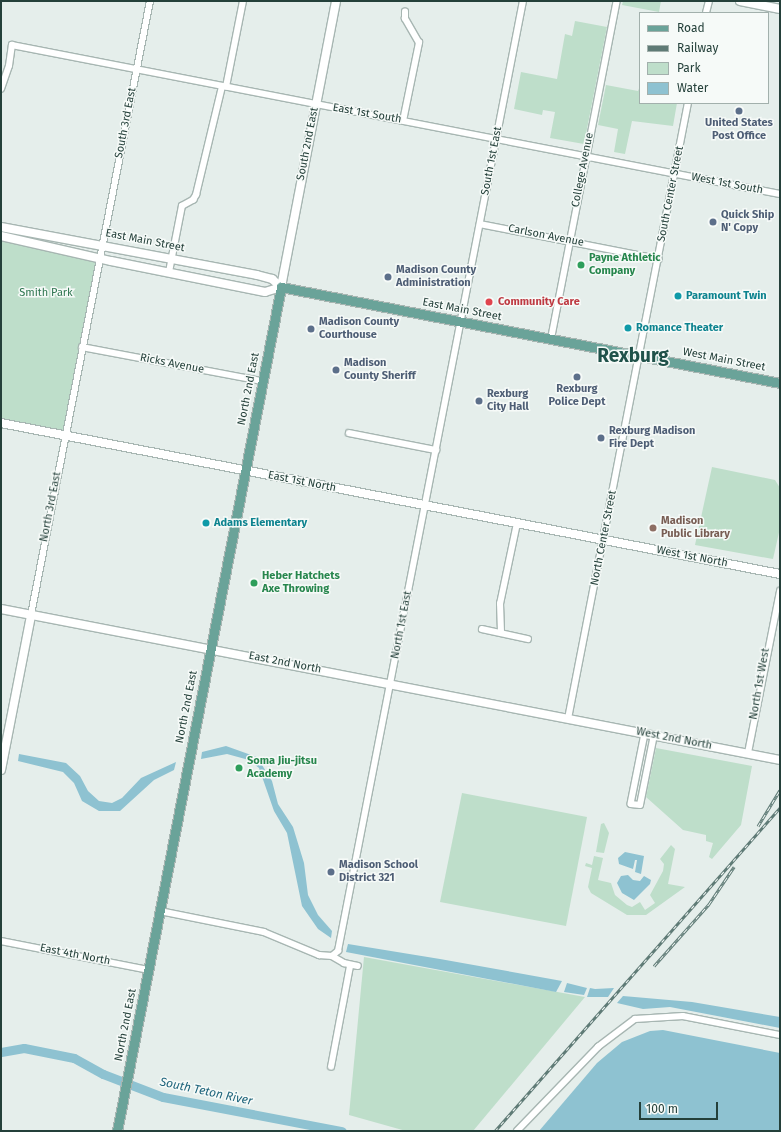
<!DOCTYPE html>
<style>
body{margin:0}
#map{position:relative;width:781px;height:1132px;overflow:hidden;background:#e5eeeb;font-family:"Fira Sans",sans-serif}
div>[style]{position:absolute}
.green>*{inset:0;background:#bedeca}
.water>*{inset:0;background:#8ec2d1}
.river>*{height:9px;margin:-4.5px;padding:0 4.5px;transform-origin:4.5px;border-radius:4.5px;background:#8ec2d1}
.roads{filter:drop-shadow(1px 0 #a7b6b2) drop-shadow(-1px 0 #a7b6b2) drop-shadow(0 1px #a7b6b2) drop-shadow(0 -1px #a7b6b2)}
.street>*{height:5.5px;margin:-2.75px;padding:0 2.75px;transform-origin:2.75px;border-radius:2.75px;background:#fff}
.secondary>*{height:8px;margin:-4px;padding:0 4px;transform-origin:4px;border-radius:4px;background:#fff}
.primary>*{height:9px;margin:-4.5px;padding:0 4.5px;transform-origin:4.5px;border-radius:4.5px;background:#6aa399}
.rail>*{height:3px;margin-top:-1.5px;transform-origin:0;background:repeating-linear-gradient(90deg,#f6faf8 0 4.5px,#5f7b76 0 9px);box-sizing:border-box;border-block:1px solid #5f7b76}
.dots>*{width:11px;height:11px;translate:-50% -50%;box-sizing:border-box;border:2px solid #f6faf8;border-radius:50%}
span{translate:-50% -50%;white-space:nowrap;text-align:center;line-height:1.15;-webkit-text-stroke:3px #f6faf8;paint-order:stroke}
.street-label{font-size:11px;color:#24403a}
.service-label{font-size:11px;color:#4e5e75;font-weight:700}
.left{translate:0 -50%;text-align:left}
.leisure-label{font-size:11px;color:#27864d;font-weight:700}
.park-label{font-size:11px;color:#2e7650}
.culture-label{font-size:11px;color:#0d838f;font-weight:700}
.health-label{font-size:11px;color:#be3a42;font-weight:700}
.education-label{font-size:11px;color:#785e54;font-weight:700}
.water-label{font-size:12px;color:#1e647b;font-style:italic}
.town-label{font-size:19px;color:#20524a;font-weight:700}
.frame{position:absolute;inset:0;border:2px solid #24403a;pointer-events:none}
.legend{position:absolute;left:639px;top:12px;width:130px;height:92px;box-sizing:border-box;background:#f6faf8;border:1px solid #a2b0ac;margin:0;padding:5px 7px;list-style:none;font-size:12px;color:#24403a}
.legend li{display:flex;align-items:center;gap:8px;height:20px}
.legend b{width:20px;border:1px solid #a2b0ac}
.scale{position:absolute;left:639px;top:1102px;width:79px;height:18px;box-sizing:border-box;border:2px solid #24403a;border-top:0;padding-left:5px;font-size:12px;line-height:14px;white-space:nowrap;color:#24403a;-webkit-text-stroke:3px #f6faf8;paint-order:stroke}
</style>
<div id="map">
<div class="green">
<div style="clip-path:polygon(623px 1px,674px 1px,661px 1px,659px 12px,622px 5px)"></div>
<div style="clip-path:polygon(575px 21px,607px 27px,584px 144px,550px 138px,555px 112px,543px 110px,542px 115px,514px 109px,521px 72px,557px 79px,565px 34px,572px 36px)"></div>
<div style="clip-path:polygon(606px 85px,638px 91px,640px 86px,640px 103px,677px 103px,673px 126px,632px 121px,625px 154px,614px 152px,618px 129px,598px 125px)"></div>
<div style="clip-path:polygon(1px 236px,100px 257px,65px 436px,1px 423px)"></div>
<div style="clip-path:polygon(712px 467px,775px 480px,780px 488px,780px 528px,773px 559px,695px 545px)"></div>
<div style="clip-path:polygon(656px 748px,752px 766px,741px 825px,712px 859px,709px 857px,713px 843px,706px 841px,706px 835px,683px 830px,646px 797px)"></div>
<div style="clip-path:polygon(462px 793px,587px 817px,566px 926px,440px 902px)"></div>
<div style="clip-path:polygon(604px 823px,609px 833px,604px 853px,596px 852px,601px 824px)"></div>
<div style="clip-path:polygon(671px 845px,675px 849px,668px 884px,685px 887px,646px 915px,627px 915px,591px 893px,588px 887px,592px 868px,585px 866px,586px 863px,592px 865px,594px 856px,603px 858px,598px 880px,611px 883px,615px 895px,627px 905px,632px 907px,640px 902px,645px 910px,655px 903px,650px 895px,663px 871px,664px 864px,660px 859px)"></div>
<div style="clip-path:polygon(364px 957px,585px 997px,473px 1131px,406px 1131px,349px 1115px)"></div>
</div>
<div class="water">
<div style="clip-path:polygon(226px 746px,257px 757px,272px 781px,278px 804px,293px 827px,304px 863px,308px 895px,318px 915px,332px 931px,331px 938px,318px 929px,302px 906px,287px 833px,274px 811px,259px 768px,249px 760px,227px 754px,201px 759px,202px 752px)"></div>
<div style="clip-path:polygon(19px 754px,66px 763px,80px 776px,88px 791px,99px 801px,112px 803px,122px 798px,141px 778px,176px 762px,174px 770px,154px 780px,120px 811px,99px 811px,82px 801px,74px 783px,63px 772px,18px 761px)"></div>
<div style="clip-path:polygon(625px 852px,644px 856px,641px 874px,635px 872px,637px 860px,635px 860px,633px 869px,619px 864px,618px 858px)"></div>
<div style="clip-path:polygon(628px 875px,633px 880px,640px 881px,644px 876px,651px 880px,650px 884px,634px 900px,622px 893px,617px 883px,621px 876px)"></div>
<div style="clip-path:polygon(348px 944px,440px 959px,562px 981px,556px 992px,346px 952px)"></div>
<div style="clip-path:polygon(567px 983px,587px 988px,584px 995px,564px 992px)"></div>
<div style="clip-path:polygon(590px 988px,595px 989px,614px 988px,608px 997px,587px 997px)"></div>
<div style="clip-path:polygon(623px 996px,692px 1002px,780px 1017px,780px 1028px,670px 1007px,643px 1009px,617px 1003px)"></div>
<div style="clip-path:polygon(663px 1030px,780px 1053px,780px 1131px,539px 1131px,597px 1063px,622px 1042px,650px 1031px)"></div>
</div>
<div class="river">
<div style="left:1px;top:1052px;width:23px;rotate:-10deg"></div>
<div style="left:24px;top:1048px;width:51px;rotate:11.3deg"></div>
<div style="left:74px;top:1058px;width:33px;rotate:29deg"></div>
<div style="left:103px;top:1074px;width:64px;rotate:21deg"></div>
<div style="left:163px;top:1097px;width:182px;rotate:10.8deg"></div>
</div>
<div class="roads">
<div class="street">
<div style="left:706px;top:13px;width:12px;rotate:-76deg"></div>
<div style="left:226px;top:87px;width:88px;rotate:-78.8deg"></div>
<div style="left:1px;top:89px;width:24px;rotate:-71deg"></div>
<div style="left:9px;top:66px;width:21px;rotate:-82deg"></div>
<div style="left:12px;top:45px;width:782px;rotate:10.98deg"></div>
<div style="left:403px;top:121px;width:80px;rotate:-78.4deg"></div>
<div style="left:419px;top:43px;width:28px;rotate:-120deg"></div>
<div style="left:405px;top:19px;width:7px;rotate:-90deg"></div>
<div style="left:480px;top:224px;width:182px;rotate:11.1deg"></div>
<div style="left:169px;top:272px;width:67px;rotate:-78.9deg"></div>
<div style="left:182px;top:206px;width:13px;rotate:-29deg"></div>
<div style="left:193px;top:200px;width:6px;rotate:-59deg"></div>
<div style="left:196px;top:195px;width:111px;rotate:-76.5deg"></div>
<div style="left:551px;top:339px;width:344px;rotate:-79deg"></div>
<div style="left:82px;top:347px;width:183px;rotate:10.7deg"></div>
<div style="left:349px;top:433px;width:89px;rotate:11.1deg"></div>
<div style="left:31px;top:615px;width:625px;rotate:-79.03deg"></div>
<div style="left:482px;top:629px;width:47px;rotate:12.3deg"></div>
<div style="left:501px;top:632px;width:28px;rotate:-92deg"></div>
<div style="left:500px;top:604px;width:83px;rotate:-78.1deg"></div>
<div style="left:568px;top:719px;width:628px;rotate:-78.98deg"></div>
<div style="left:645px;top:734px;width:71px;rotate:101.3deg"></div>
<div style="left:631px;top:804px;width:9px;rotate:6deg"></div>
<div style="left:640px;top:805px;width:71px;rotate:-78.7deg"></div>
<div style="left:748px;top:753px;width:165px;rotate:-78.8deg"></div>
<div style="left:160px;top:911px;width:106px;rotate:11.4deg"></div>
<div style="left:264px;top:932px;width:60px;rotate:22.7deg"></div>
<div style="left:319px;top:955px;width:13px;rotate:4deg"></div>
<div style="left:332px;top:956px;width:8px;rotate:-40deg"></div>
<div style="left:338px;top:951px;width:968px;rotate:-78.98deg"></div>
<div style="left:1px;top:941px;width:151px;rotate:11.1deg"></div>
<div style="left:332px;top:956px;width:14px;rotate:30deg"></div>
<div style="left:344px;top:963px;width:14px;rotate:12deg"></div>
<div style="left:331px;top:1067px;width:103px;rotate:-79.3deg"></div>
<div style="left:517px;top:1131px;width:117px;rotate:-46deg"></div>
<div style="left:598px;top:1047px;width:46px;rotate:-37.1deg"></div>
<div style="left:635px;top:1019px;width:48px;rotate:-3.6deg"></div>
<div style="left:683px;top:1016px;width:99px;rotate:11.1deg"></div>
</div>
<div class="secondary">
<div style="left:740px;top:1px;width:41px;rotate:11.3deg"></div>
<div style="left:1px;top:227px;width:260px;rotate:10.6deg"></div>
<div style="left:257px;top:275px;width:16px;rotate:15deg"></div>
<div style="left:272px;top:279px;width:12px;rotate:42deg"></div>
<div style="left:1px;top:236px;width:113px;rotate:12.8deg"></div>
<div style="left:111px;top:261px;width:157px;rotate:11.4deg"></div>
<div style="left:265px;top:292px;width:17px;rotate:-17deg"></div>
<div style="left:281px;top:287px;width:291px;rotate:-79.1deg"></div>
<div style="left:1px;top:423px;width:793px;rotate:10.97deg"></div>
<div style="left:1px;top:609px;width:793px;rotate:10.97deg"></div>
<div style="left:1px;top:770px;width:158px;rotate:-79deg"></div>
</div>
<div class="primary">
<div style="left:117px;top:1131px;width:860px;rotate:-79deg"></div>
<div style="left:281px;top:287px;width:508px;rotate:10.89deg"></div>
</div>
</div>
<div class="rail">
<div style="left:758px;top:826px;width:42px;rotate:-58.6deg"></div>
<div style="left:654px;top:966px;width:83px;rotate:-48.4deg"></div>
<div style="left:709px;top:904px;width:45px;rotate:-56deg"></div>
<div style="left:495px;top:1131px;width:431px;rotate:-48.6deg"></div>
</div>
<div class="dots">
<div style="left:739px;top:111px;background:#5c6f8a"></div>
<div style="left:713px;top:222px;background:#5c6f8a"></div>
<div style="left:581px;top:265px;background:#2e9e5b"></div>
<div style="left:388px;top:277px;background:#5c6f8a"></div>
<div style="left:678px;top:296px;background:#0f9aa8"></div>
<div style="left:489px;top:302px;background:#e0444e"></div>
<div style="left:628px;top:328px;background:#0f9aa8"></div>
<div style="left:311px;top:329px;background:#5c6f8a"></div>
<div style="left:336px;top:370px;background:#5c6f8a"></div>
<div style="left:577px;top:377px;background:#5c6f8a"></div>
<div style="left:479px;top:401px;background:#5c6f8a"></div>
<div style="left:601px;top:438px;background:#5c6f8a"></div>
<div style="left:206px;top:523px;background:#0f9aa8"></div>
<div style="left:653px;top:528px;background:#8d6e63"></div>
<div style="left:254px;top:583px;background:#2e9e5b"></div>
<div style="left:239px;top:768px;background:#2e9e5b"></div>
<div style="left:331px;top:872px;background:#5c6f8a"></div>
</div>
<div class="street-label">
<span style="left:367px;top:114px;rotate:10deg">East 1st South</span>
<span style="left:126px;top:123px;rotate:-79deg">South 3rd East</span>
<span style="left:308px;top:144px;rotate:-79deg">South 2nd East</span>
<span style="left:492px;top:161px;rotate:-79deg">South 1st East</span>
<span style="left:583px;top:170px;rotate:-79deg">College Avenue</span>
<span style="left:727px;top:184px;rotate:11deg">West 1st South</span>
<span style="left:671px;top:194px;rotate:-79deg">South Center Street</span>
<span style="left:546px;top:236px;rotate:11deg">Carlson Avenue</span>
<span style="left:145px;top:241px;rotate:11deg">East Main Street</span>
<span style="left:462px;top:310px;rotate:11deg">East Main Street</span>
<span style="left:724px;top:360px;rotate:11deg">West Main Street</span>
<span style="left:172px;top:364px;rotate:11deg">Ricks Avenue</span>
<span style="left:249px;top:389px;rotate:-79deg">North 2nd East</span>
<span style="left:302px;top:482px;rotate:11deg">East 1st North</span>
<span style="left:51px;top:507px;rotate:-79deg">North 3rd East</span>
<span style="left:604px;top:538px;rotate:-79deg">North Center Street</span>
<span style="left:692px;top:557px;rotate:11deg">West 1st North</span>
<span style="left:402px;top:625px;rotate:-79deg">North 1st East</span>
<span style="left:285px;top:663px;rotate:11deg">East 2nd North</span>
<span style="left:760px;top:684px;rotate:-80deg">North 1st West</span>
<span style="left:187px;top:707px;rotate:-79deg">North 2nd East</span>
<span style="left:674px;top:739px;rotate:11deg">West 2nd North</span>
<span style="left:75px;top:955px;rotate:11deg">East 4th North</span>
<span style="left:126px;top:1025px;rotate:-79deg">North 2nd East</span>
</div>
<div class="service-label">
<span style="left:739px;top:130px">United States<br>Post Office</span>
<span class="left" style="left:721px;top:222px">Quick Ship<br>N' Copy</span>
<span class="left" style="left:396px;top:277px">Madison County<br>Administration</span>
<span class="left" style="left:319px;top:329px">Madison County<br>Courthouse</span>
<span class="left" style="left:344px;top:370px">Madison<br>County Sheriff</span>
<span style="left:577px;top:396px">Rexburg<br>Police Dept</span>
<span class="left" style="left:487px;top:401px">Rexburg<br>City Hall</span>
<span class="left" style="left:609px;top:438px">Rexburg Madison<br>Fire Dept</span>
<span class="left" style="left:339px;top:872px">Madison School<br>District 321</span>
</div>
<div class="leisure-label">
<span class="left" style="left:589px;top:265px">Payne Athletic<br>Company</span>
<span class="left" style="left:262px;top:583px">Heber Hatchets<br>Axe Throwing</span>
<span class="left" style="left:247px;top:768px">Soma Jiu-jitsu<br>Academy</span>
</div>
<div class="park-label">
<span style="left:46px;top:293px">Smith Park</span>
</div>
<div class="culture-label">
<span class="left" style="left:686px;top:296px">Paramount Twin</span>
<span class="left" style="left:636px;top:328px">Romance Theater</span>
<span class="left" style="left:214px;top:523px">Adams Elementary</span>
</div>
<div class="health-label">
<span class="left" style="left:498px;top:302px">Community Care</span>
</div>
<div class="education-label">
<span class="left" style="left:661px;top:528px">Madison<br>Public Library</span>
</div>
<div class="water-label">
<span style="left:206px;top:1092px;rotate:12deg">South Teton River</span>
</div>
<div class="town-label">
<span style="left:633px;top:356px">Rexburg</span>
</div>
<div class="frame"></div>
<ul class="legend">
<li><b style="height:5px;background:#6aa399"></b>Road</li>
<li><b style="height:5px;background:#5f7b76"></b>Railway</li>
<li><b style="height:11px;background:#bedeca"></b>Park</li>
<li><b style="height:11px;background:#8ec2d1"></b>Water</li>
</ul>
<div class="scale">100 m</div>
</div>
